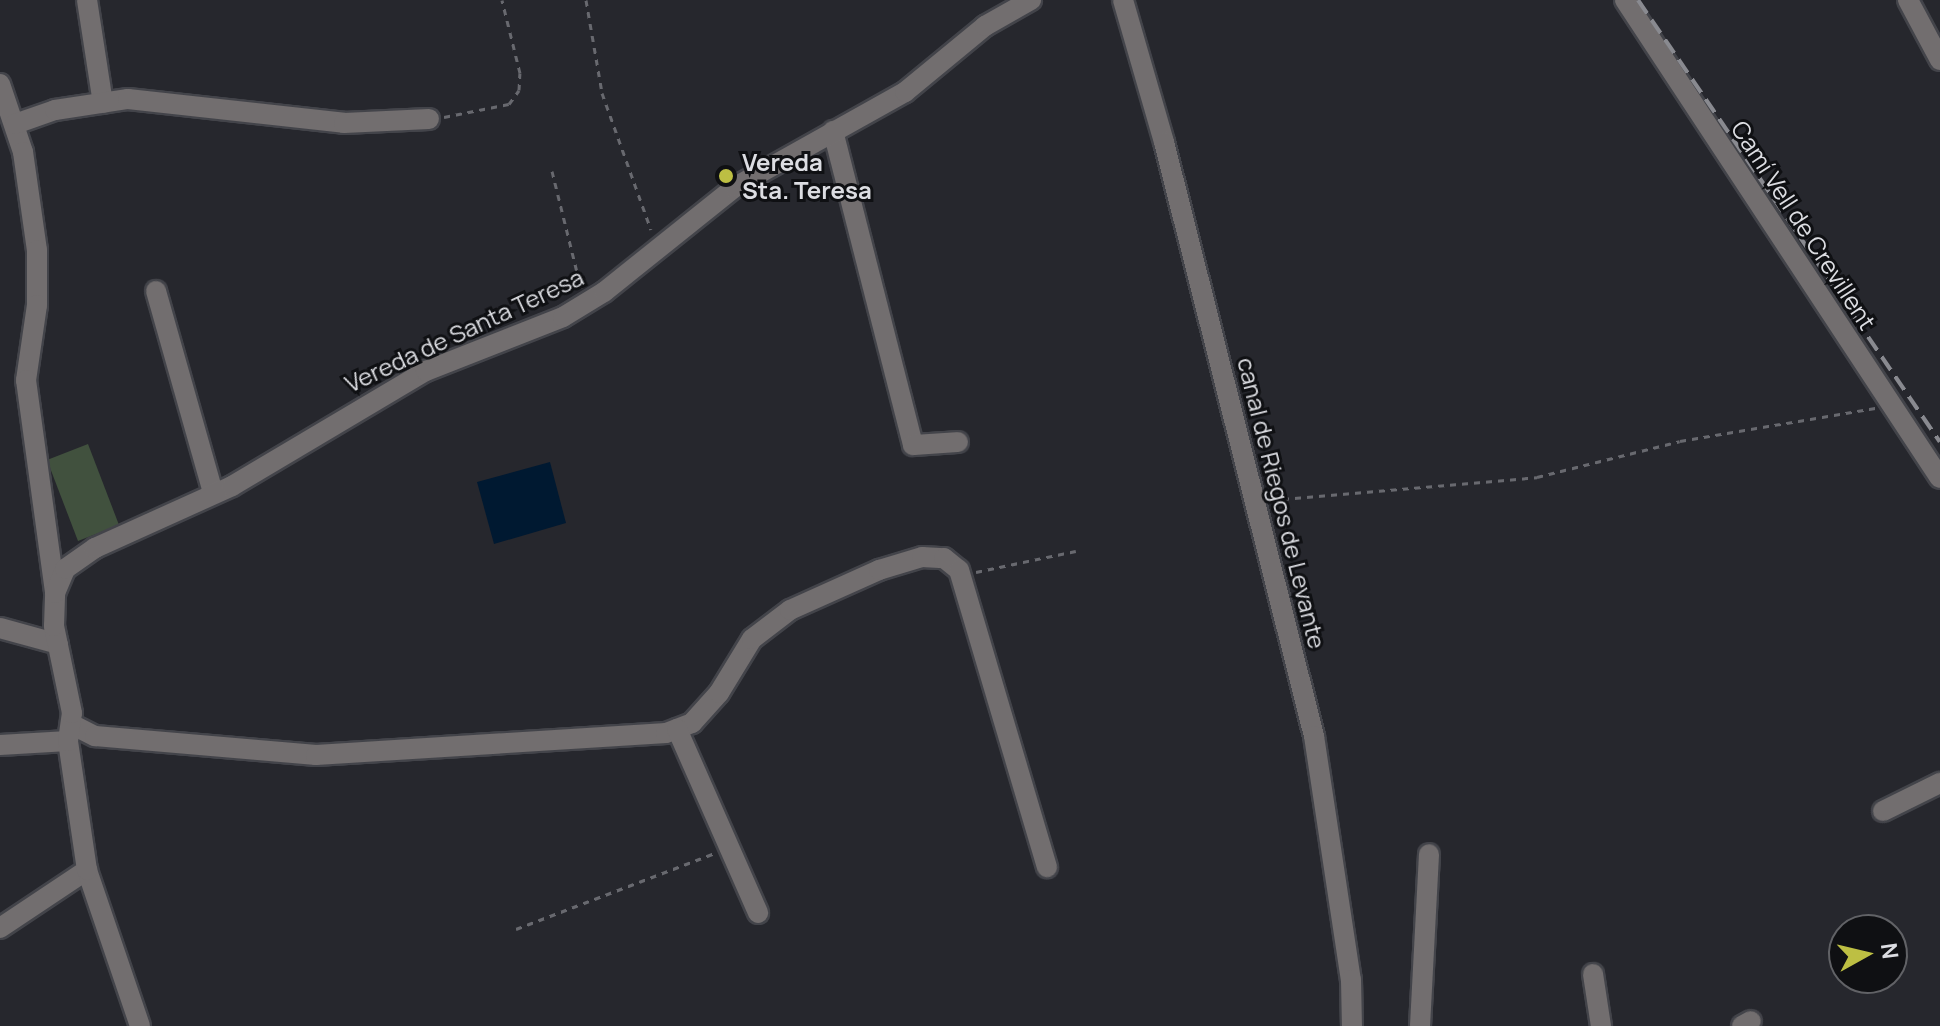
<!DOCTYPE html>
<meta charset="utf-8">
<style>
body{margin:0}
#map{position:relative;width:1940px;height:1026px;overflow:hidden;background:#26272d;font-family:Manrope,sans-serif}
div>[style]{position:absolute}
.green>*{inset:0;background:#41513e}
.water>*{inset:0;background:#001931}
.path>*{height:3px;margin-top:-1.5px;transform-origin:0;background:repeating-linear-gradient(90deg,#68696f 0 6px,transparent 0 12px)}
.roads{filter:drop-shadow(2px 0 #43444a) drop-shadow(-2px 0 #43444a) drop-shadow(0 2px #43444a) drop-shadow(0 -2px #43444a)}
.minor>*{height:20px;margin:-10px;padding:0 10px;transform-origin:10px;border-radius:10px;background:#726e6f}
.rail>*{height:4px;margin-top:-2px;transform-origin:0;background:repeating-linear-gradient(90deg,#898a90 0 16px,transparent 0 24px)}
.dots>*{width:22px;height:22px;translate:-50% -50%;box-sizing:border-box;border:4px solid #0f1013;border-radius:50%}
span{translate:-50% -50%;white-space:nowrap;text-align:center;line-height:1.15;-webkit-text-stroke:6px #0f1013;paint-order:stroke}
.poi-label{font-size:24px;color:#dcdde2;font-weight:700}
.left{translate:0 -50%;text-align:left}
.street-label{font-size:24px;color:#dcdde2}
.north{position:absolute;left:1828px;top:914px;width:80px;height:80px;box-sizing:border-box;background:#0f1013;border:2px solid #616266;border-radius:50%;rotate:82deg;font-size:22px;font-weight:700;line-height:32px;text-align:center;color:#dcdde2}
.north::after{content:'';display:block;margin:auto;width:28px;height:36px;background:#bdbf43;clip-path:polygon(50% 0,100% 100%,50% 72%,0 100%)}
</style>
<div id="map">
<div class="green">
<div style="clip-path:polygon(88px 444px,119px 525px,78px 541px,47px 460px)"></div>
</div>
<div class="water">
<div style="clip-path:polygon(550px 462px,566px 523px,494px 544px,477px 482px)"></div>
</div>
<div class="path">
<div style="left:586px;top:0;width:94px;rotate:80.2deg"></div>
<div style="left:602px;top:93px;width:145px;rotate:70.3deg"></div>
<div style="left:444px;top:117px;width:66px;rotate:-11.3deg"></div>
<div style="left:509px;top:104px;width:17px;rotate:-54deg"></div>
<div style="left:519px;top:90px;width:17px;rotate:-87deg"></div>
<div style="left:520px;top:73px;width:75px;rotate:-103.9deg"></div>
<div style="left:552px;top:171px;width:121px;rotate:76.1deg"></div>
<div style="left:1271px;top:500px;width:267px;rotate:-4.9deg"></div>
<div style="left:1537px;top:477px;width:147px;rotate:-14.1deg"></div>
<div style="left:1680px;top:441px;width:198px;rotate:-9.6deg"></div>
<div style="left:976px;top:572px;width:102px;rotate:-11.9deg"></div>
<div style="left:516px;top:929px;width:213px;rotate:-20.9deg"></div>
</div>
<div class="roads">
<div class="minor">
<div style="left:87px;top:0;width:104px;rotate:81.2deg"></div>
<div style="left:1123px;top:0;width:148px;rotate:73.9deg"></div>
<div style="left:1164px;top:142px;width:613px;rotate:75.83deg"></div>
<div style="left:1314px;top:736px;width:247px;rotate:81.4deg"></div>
<div style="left:1351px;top:980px;width:46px;rotate:88.8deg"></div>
<div style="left:1625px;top:0;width:572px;rotate:56.62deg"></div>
<div style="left:1908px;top:0;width:68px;rotate:61.9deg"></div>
<div style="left:0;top:84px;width:72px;rotate:71.3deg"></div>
<div style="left:23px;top:152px;width:99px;rotate:81.9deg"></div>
<div style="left:37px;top:250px;width:55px;rotate:90deg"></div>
<div style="left:37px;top:305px;width:76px;rotate:98.3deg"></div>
<div style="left:26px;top:380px;width:214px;rotate:82.2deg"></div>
<div style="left:15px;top:124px;width:42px;rotate:-19.3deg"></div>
<div style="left:55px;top:110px;width:74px;rotate:-8.6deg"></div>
<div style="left:128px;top:99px;width:217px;rotate:6.3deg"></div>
<div style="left:344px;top:123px;width:85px;rotate:-2.7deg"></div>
<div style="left:833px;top:131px;width:324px;rotate:75.7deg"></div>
<div style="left:913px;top:445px;width:45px;rotate:-3.8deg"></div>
<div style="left:156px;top:291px;width:210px;rotate:74.2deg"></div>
<div style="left:0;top:628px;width:60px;rotate:15.4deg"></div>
<div style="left:71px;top:724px;width:27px;rotate:27deg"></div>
<div style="left:95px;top:736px;width:222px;rotate:4.9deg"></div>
<div style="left:316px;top:755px;width:351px;rotate:-3.6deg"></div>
<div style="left:666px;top:733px;width:28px;rotate:-21deg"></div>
<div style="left:692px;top:723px;width:40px;rotate:-48deg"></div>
<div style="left:719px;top:693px;width:63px;rotate:-58.6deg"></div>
<div style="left:752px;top:639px;width:48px;rotate:-37.3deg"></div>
<div style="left:790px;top:610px;width:98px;rotate:-24.2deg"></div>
<div style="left:879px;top:570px;width:45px;rotate:-16.8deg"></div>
<div style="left:922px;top:557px;width:22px;rotate:3deg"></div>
<div style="left:944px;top:558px;width:19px;rotate:39deg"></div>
<div style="left:959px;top:570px;width:310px;rotate:73.5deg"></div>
<div style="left:677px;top:729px;width:201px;rotate:66.2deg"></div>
<div style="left:0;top:745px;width:68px;rotate:-3.4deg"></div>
<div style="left:1883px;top:811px;width:64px;rotate:-26.2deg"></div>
<div style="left:0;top:928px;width:105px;rotate:-33.7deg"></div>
<div style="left:1593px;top:974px;width:53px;rotate:81.3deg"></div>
<div style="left:140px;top:1026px;width:165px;rotate:-108.8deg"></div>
<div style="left:87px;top:870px;width:130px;rotate:-98.4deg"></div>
<div style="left:68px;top:741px;width:28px;rotate:-82deg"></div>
<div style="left:72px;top:713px;width:89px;rotate:-101.7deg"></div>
<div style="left:54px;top:626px;width:33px;rotate:-88deg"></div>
<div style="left:55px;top:593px;width:26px;rotate:-67deg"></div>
<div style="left:65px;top:569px;width:37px;rotate:-35deg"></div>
<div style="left:95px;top:548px;width:150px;rotate:-24.3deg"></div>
<div style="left:232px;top:486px;width:226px;rotate:-30.7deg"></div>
<div style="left:426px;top:371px;width:147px;rotate:-21.5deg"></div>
<div style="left:563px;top:317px;width:48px;rotate:-31.4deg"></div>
<div style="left:604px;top:292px;width:168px;rotate:-38.7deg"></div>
<div style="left:735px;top:187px;width:195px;rotate:-29.2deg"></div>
<div style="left:905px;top:92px;width:104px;rotate:-39.5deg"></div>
<div style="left:985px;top:26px;width:53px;rotate:-29.5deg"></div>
<div style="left:1420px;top:1026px;width:172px;rotate:-87deg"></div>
<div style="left:1742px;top:1026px;width:10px;rotate:-29deg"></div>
</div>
</div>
<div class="rail">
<div style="left:1638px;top:0;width:535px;rotate:55.66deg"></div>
</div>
<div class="dots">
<div style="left:726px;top:176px;background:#bdbf43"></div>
</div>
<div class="poi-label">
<span class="left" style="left:742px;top:176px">Vereda<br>Sta. Teresa</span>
</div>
<div class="street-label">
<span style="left:1804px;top:225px;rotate:57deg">Camí Vell de Crevillent</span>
<span style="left:464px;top:330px;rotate:-25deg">Vereda de Santa Teresa</span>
<span style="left:1282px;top:503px;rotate:76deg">canal de Riegos de Levante</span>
</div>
<div class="north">N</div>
</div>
